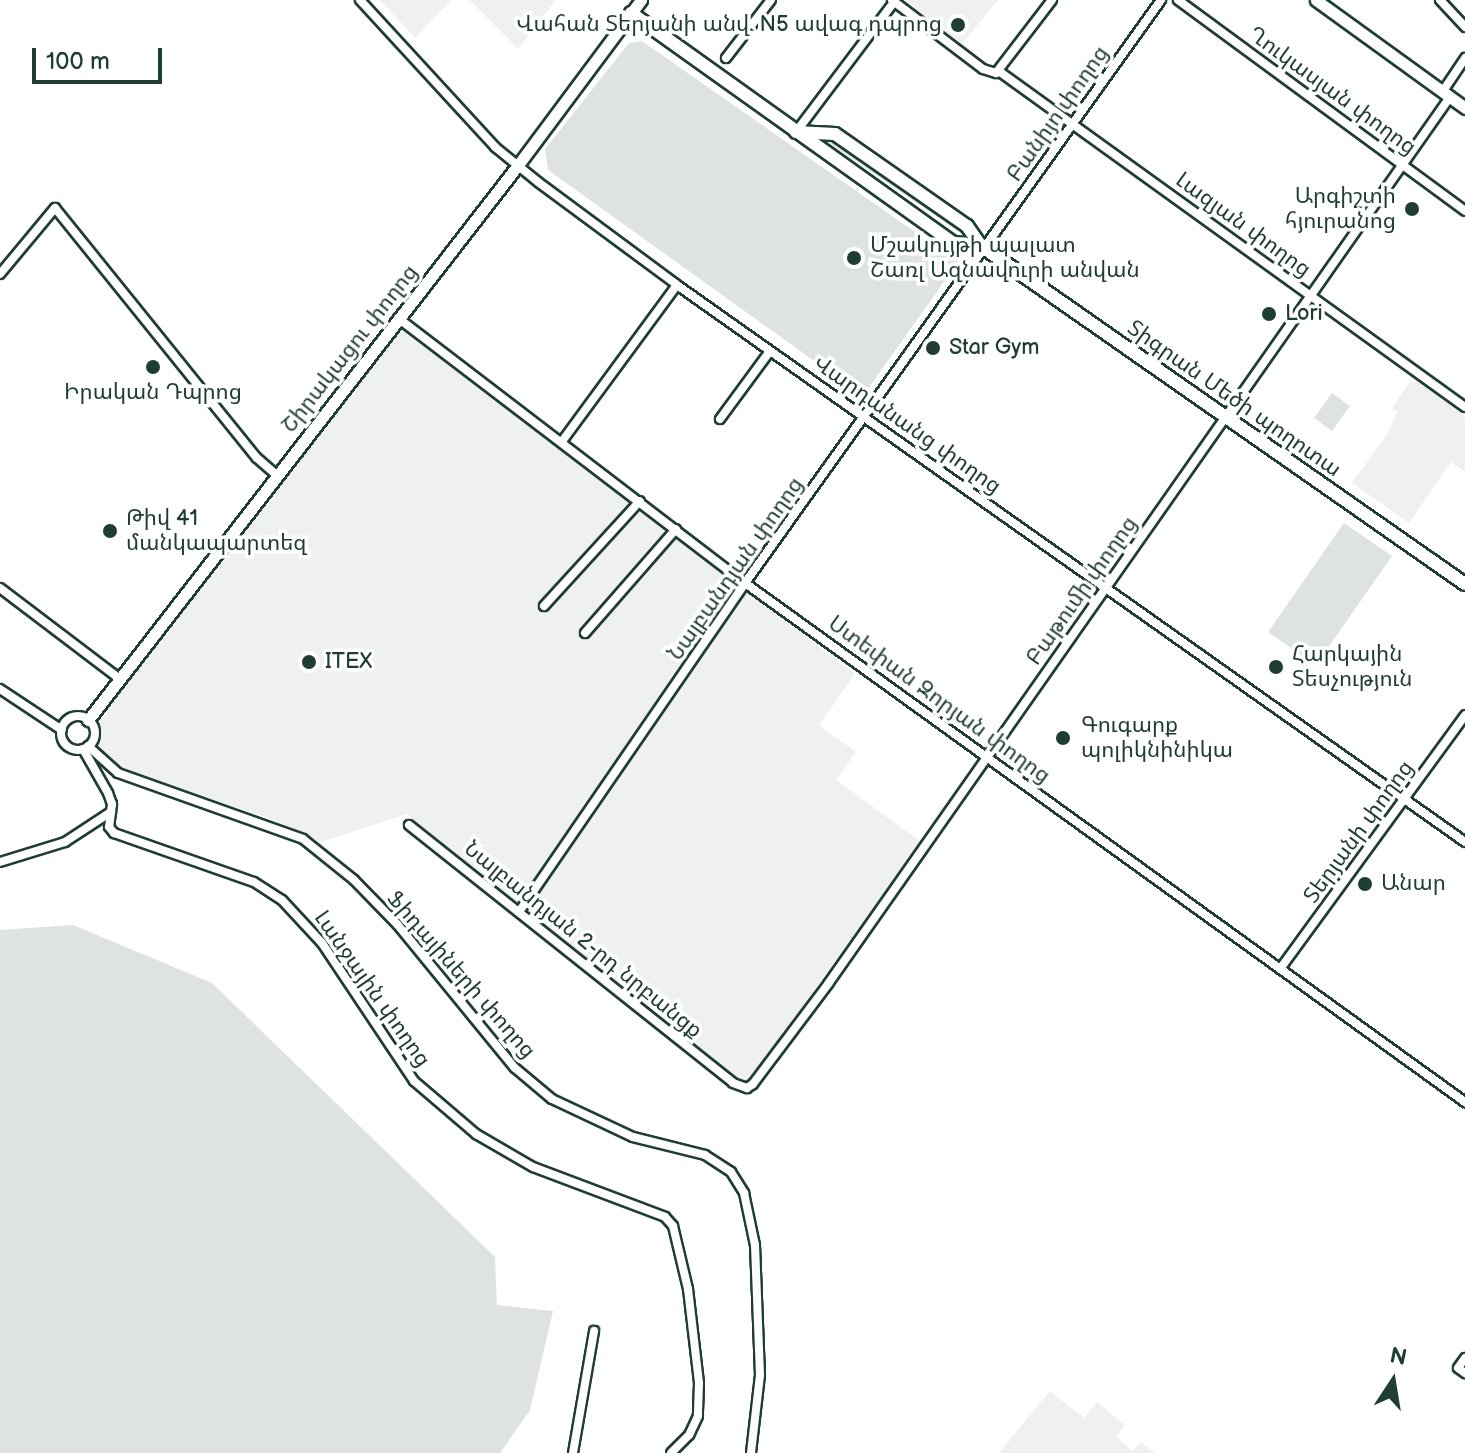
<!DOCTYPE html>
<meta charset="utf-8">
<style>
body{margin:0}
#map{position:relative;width:1465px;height:1453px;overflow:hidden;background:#fff;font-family:"Balsamiq Sans","Noto Sans Armenian",sans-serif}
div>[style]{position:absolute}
.built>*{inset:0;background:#eef1f0}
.green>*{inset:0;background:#dee3e2}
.roads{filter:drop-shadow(2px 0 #1f3d34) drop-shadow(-2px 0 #1f3d34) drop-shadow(0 2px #1f3d34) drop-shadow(0 -2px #1f3d34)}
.street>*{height:8px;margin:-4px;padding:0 4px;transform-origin:4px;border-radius:4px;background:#fff}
.street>.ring{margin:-4px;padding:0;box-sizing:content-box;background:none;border:8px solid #fff;border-radius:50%}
.secondary>*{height:11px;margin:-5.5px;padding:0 5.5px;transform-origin:5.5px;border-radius:5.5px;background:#fff}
.primary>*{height:12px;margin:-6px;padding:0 6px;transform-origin:6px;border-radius:6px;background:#fff}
.dots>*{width:22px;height:22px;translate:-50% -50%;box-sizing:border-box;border:4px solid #fff;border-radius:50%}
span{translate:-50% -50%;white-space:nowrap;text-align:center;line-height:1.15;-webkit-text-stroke:7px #fff;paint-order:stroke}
.poi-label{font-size:22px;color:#1f3d34}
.right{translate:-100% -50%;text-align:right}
.left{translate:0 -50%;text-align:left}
.street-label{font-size:22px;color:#1f3d34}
.north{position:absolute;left:1353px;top:1341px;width:80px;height:80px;-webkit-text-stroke:6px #fff;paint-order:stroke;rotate:12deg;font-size:22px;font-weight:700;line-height:32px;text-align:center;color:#1f3d34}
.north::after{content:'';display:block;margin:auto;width:28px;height:36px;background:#1f3d34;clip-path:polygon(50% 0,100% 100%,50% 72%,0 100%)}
.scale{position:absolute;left:32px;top:48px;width:130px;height:36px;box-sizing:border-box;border:4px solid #1f3d34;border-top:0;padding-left:10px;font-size:24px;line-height:28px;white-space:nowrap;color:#1f3d34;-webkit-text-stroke:6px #fff;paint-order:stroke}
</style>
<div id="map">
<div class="built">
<div style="clip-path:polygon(380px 0,451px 0,415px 38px)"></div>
<div style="clip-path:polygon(469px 0,556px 0,518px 49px)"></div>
<div style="clip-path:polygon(905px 0,998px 0,962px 44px)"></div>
<div style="clip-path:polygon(403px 329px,855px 674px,819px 725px,856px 752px,836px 780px,920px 841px,751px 1080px,740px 1083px,407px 814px,321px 842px,269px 818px,119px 769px,99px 746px,100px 715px,393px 331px)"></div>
<div style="clip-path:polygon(1417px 380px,1465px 417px,1465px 472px,1451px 462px,1409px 523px,1352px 483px,1388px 433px,1397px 412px,1392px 408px,1408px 384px)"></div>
<div style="clip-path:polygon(1050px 1391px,1084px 1418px,1097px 1402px,1125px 1425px,1116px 1437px,1133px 1451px,1141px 1442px,1155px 1453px,999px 1453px)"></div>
</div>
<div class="green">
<div style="clip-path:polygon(642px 41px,958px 262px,863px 396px,548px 170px,545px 149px,629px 43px)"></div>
<div style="clip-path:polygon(830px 138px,965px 232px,965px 236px,828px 142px)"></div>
<div style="clip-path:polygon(1332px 393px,1350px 406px,1332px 431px,1314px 418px)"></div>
<div style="clip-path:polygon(1344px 523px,1392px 556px,1316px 665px,1268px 632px)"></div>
<div style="clip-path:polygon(73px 925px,212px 983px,495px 1257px,497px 1305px,553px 1311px,530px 1410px,500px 1453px,0 1453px,0 930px)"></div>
</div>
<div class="roads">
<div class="street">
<div style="left:360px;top:0;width:200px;rotate:47.4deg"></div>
<div style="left:495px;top:147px;width:55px;rotate:39.1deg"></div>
<div style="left:538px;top:182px;width:173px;rotate:36.5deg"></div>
<div style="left:677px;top:285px;width:965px;rotate:35.25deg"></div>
<div style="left:892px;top:0;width:114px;rotate:37.2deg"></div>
<div style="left:983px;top:69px;width:14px;rotate:17deg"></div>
<div style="left:996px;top:73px;width:92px;rotate:-52.5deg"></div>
<div style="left:1178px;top:0;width:356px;rotate:36.3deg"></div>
<div style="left:1440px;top:0;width:37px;rotate:47deg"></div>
<div style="left:726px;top:58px;width:73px;rotate:-52.2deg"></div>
<div style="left:1000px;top:72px;width:573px;rotate:35.77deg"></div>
<div style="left:1443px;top:91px;width:40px;rotate:-56deg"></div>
<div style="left:796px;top:132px;width:163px;rotate:-53deg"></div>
<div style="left:0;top:274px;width:86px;rotate:-50.2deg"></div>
<div style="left:55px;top:208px;width:321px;rotate:51.1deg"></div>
<div style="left:257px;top:458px;width:28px;rotate:41deg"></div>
<div style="left:398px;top:318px;width:437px;rotate:37.4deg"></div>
<div style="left:745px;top:583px;width:888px;rotate:35.79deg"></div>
<div style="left:720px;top:419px;width:84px;rotate:-53.7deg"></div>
<div style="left:563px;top:440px;width:192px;rotate:-53.7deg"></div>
<div style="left:0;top:588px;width:151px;rotate:37.2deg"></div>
<div style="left:544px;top:606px;width:142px;rotate:-47.6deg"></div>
<div style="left:585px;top:633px;width:138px;rotate:-48.8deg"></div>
<div style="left:0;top:689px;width:74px;rotate:33.5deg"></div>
<div class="ring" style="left:61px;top:716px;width:26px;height:26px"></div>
<div style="left:88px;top:746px;width:40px;rotate:42deg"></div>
<div style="left:118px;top:773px;width:196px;rotate:19.6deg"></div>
<div style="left:303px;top:839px;width:65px;rotate:38.8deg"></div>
<div style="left:354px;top:880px;width:62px;rotate:45.7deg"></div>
<div style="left:397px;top:924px;width:186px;rotate:50.7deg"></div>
<div style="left:515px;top:1068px;width:48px;rotate:40deg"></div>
<div style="left:552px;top:1099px;width:89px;rotate:25.1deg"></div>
<div style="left:633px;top:1137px;width:74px;rotate:14deg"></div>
<div style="left:705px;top:1155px;width:31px;rotate:33deg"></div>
<div style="left:731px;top:1172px;width:25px;rotate:58deg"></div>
<div style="left:744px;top:1193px;width:53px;rotate:78.1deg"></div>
<div style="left:755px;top:1245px;width:130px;rotate:87.8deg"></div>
<div style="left:760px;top:1375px;width:79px;rotate:96.6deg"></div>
<div style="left:83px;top:749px;width:51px;rotate:60.4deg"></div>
<div style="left:108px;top:793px;width:12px;rotate:70deg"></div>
<div style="left:112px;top:804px;width:23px;rotate:97deg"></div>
<div style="left:109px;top:827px;width:8px;rotate:50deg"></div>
<div style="left:114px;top:833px;width:148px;rotate:19.3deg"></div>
<div style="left:254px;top:882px;width:33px;rotate:33deg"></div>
<div style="left:282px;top:900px;width:59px;rotate:47.1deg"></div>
<div style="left:322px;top:943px;width:166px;rotate:56.3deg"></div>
<div style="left:414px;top:1081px;width:82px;rotate:40.5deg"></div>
<div style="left:476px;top:1134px;width:66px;rotate:30.1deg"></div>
<div style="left:533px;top:1167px;width:141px;rotate:20.7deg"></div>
<div style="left:665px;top:1217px;width:12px;rotate:48deg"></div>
<div style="left:673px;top:1226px;width:65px;rotate:76.6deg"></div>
<div style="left:688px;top:1289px;width:95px;rotate:83.3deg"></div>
<div style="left:699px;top:1383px;width:33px;rotate:92deg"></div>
<div style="left:698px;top:1416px;width:21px;rotate:115deg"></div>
<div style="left:689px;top:1435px;width:25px;rotate:135deg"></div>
<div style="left:409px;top:825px;width:414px;rotate:38.5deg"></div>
<div style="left:733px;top:1083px;width:15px;rotate:20deg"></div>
<div style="left:747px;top:1088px;width:7px;rotate:-34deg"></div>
<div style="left:753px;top:1084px;width:125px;rotate:-53.1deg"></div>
<div style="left:828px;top:984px;width:1083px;rotate:-54.96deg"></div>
<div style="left:0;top:862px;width:68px;rotate:-17.1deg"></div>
<div style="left:65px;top:842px;width:55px;rotate:-33.1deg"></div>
<div style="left:519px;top:912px;width:399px;rotate:-55.5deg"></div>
<div style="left:745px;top:583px;width:716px;rotate:-54.49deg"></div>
<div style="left:1280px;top:969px;width:314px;rotate:-53.9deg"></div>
<div style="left:1465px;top:1358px;width:12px;rotate:125deg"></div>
<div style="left:1458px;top:1368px;width:9px;rotate:36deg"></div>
<div style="left:573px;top:1453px;width:124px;rotate:-80.2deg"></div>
</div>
<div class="secondary">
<div style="left:1316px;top:0;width:184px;rotate:35.9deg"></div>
<div style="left:88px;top:720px;width:702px;rotate:-52.23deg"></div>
<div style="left:518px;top:165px;width:206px;rotate:-53.3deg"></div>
</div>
<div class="primary">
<div style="left:631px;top:13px;width:397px;rotate:35.5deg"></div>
<div style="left:954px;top:243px;width:27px;rotate:6deg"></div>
<div style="left:796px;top:132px;width:39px;rotate:3deg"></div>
<div style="left:835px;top:134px;width:161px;rotate:34.9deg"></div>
<div style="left:967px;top:226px;width:24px;rotate:55deg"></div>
<div style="left:981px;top:246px;width:590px;rotate:34.93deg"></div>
</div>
</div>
<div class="dots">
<div style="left:958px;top:25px;background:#1f3d34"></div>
<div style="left:1412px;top:209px;background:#1f3d34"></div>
<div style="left:854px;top:258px;background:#1f3d34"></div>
<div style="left:1269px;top:314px;background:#1f3d34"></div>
<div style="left:933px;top:348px;background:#1f3d34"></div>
<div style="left:153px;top:367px;background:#1f3d34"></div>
<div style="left:110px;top:531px;background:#1f3d34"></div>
<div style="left:309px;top:662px;background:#1f3d34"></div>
<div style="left:1276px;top:667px;background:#1f3d34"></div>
<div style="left:1063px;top:738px;background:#1f3d34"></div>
<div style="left:1365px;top:884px;background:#1f3d34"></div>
</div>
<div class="poi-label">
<span class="right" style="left:942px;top:25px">Վահան Տերյանի անվ. N5 ավագ դպրոց</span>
<span class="right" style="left:1396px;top:209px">Արգիշտի<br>հյուրանոց</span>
<span class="left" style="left:870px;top:258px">Մշակույթի պալատ<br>Շառլ Ազնավուրի անվան</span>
<span class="left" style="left:1285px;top:314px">Lori</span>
<span class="left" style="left:949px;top:348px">Star Gym</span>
<span style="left:153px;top:393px">Իրական Դպրոց</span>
<span class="left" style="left:126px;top:531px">Թիվ 41<br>մանկապարտեզ</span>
<span class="left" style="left:1292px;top:667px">Հարկային<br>Տեսչություն</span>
<span class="left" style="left:325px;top:662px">ITEX</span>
<span class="left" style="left:1081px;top:738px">Գուգարք<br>պոլիկնինիկա</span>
<span class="left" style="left:1381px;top:884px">Անար</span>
</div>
<div class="street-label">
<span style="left:1332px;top:91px;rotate:36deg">Ղուկասյան փողոց</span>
<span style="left:1058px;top:114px;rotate:-55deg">Բանիյո փողոց</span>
<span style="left:1243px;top:225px;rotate:36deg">Լազյան փողոց</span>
<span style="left:350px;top:349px;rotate:-52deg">Շիրակացու փողոց</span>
<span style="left:1234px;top:399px;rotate:35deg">Տիգրան Մեծի պողոտա</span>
<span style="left:907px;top:425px;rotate:35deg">Վարդանանց փողոց</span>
<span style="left:736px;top:569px;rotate:-55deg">Նալբանդյան փողոց</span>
<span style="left:1082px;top:591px;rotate:-55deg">Բաթումի փողոց</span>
<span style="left:939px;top:700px;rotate:36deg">Ստեփան Զորյան փողոց</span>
<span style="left:1359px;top:832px;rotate:-54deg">Տերյանի փողոց</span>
<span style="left:583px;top:940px;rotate:39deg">Նալբանդյան 2-րդ նրբանցք</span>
<span style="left:461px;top:975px;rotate:49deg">Ֆիդայիների փողոց</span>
<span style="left:372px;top:989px;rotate:55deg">Լանջային փողոց</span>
</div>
<div class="north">N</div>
<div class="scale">100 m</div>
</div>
